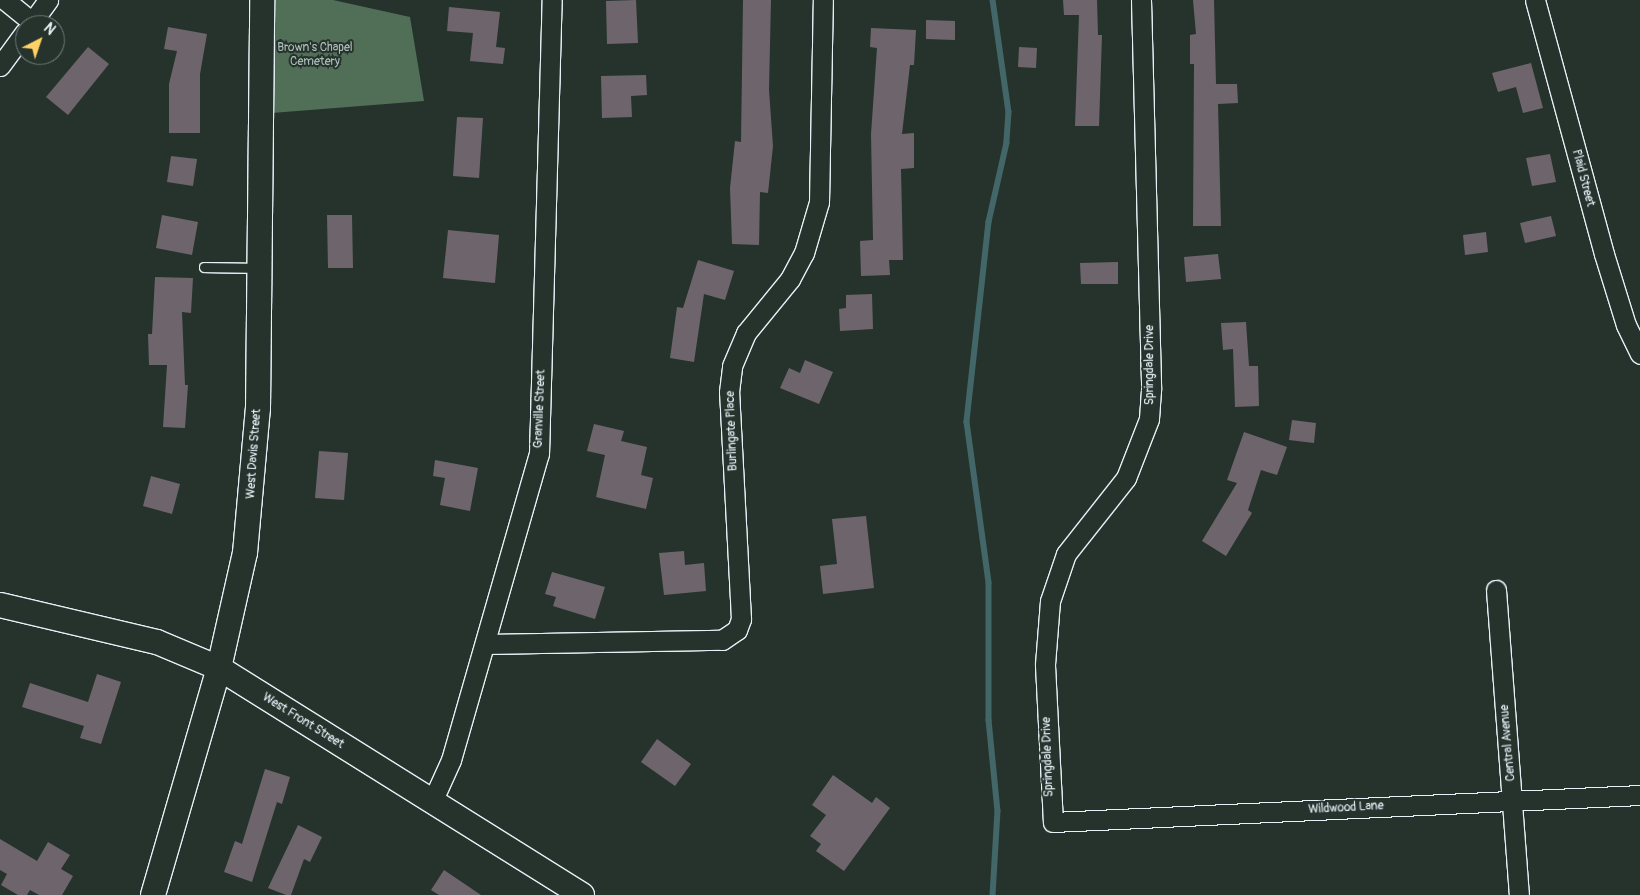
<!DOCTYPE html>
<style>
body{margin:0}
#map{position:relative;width:1640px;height:895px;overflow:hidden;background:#26332d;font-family:Pangolin,sans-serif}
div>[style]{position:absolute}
.green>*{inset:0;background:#516f57}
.stream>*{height:5.5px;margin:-2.75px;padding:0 2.75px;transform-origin:2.75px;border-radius:2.75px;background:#436669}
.building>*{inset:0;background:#6e656c}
.roads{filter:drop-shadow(1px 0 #e8f1f8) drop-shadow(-1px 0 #e8f1f8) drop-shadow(0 1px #e8f1f8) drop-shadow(0 -1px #e8f1f8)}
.service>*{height:9px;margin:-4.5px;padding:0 4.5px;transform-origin:4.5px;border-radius:4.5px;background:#26332d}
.minor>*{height:19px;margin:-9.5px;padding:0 9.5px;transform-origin:9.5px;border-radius:9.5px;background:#26332d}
.tertiary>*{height:24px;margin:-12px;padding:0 12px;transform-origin:12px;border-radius:12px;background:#26332d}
span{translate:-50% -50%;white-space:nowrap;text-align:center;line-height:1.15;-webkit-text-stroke:4px #26332d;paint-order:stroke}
.park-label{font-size:12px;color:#acbdb8}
.street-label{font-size:12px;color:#e8f1f8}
.north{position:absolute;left:15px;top:15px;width:50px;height:50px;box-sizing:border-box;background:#26332d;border:1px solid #747f7e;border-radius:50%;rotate:41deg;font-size:14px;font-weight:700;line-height:20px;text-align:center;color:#e8f1f8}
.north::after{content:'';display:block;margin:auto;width:18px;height:22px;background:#ffd166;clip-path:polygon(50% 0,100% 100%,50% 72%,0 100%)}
</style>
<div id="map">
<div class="green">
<div style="clip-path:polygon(262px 0,333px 0,410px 17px,424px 101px,259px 114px)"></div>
</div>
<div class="stream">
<div style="left:993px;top:0;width:113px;rotate:81.9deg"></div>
<div style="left:1009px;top:112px;width:31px;rotate:94deg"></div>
<div style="left:1007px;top:143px;width:81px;rotate:102.8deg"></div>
<div style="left:989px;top:222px;width:201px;rotate:96.3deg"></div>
<div style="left:967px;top:422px;width:162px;rotate:82.2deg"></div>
<div style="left:989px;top:583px;width:137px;rotate:90deg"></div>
<div style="left:989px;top:720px;width:91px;rotate:84.4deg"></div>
<div style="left:998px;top:811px;width:84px;rotate:93.4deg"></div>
</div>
<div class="building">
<div style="clip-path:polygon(636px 0,638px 43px,607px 44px,606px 1px)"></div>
<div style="clip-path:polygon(743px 0,771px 0,769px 90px,773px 146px,768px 193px,760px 192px,759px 245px,732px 244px,730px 188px,735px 141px,741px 142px)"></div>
<div style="clip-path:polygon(1063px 0,1097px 0,1098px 35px,1102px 35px,1099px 126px,1075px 126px,1079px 15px,1064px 15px)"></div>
<div style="clip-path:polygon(1193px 0,1214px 0,1216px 84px,1237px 84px,1238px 103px,1218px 104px,1221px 226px,1193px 226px,1194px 64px,1190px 64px,1190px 35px,1196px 34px)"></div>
<div style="clip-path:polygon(449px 7px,500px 12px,496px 47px,505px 48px,503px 64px,470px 61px,473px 33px,447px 31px)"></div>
<div style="clip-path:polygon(926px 20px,955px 21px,955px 40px,926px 39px)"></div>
<div style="clip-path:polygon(168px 27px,207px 34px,200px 74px,200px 133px,169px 133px,169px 84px,177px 51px,164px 49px)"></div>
<div style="clip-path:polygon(871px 28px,916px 30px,914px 65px,910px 65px,902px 134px,914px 133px,914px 168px,901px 169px,903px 260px,889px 260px,890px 275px,861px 276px,860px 241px,873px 240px,871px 134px,877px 48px,870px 47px)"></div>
<div style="clip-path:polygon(88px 47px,109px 64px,68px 115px,46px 97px)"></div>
<div style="clip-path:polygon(1019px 47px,1037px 48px,1036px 68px,1018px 67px)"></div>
<div style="clip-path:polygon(1531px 63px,1543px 108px,1523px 113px,1516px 87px,1498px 92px,1492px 73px)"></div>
<div style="clip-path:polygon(646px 75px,647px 95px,631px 96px,632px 117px,602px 118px,601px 76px)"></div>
<div style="clip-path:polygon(457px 117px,483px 118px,479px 178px,453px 176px)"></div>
<div style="clip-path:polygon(1550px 154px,1556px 182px,1532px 186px,1526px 158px)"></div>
<div style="clip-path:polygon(171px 156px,197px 159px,193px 186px,167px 182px)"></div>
<div style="clip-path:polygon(162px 215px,198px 222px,192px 255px,156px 248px)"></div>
<div style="clip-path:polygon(327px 215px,352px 215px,353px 268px,328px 268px)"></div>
<div style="clip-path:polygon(1551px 216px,1556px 236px,1525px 243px,1520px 223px)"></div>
<div style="clip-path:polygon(448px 230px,499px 235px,495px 283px,443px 278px)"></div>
<div style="clip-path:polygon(1486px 232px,1488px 252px,1465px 255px,1463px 235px)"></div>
<div style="clip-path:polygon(1218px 254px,1221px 279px,1186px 282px,1184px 257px)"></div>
<div style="clip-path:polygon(698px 260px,734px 271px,725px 300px,704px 294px,694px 362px,670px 358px,677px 307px,683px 308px)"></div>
<div style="clip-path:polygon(1118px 262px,1118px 284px,1081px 284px,1080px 263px)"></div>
<div style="clip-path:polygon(155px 277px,193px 278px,191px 313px,182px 312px,185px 385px,188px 385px,185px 428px,163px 427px,167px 365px,149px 365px,148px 334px,152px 334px)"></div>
<div style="clip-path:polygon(872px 294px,873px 329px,840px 331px,839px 309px,846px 308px,846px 295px)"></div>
<div style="clip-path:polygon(1246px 322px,1249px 366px,1258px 366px,1259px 406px,1235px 407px,1233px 349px,1223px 350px,1221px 323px)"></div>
<div style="clip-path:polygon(805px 360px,833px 372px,819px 404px,780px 388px,789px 368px,800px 373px)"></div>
<div style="clip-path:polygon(1292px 420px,1316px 423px,1314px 443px,1289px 440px)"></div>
<div style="clip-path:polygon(594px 424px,624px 431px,621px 441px,647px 447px,641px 475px,653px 478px,646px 509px,596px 497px,605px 455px,587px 451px)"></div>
<div style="clip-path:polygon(1244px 432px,1287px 447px,1277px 475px,1261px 470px,1248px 510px,1252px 513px,1226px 556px,1202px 541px,1237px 483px,1227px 480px)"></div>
<div style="clip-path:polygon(319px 451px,348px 453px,344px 500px,315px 498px)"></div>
<div style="clip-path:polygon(435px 460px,478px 468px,470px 511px,440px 505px,445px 478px,433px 476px)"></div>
<div style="clip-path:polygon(151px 476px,180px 484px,172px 514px,143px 506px)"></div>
<div style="clip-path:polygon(866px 516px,874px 588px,823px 594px,820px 566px,837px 564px,832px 519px)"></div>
<div style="clip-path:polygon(684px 551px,685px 565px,704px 563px,706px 591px,664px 595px,659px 553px)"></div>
<div style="clip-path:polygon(552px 572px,605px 587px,595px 619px,553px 606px,556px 597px,545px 594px)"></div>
<div style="clip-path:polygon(97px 674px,121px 682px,101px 744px,80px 738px,84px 726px,22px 707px,30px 683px,88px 702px)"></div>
<div style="clip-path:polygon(657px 739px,691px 764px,675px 786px,641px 762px)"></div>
<div style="clip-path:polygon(265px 769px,290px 777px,282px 804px,277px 802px,252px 882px,224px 872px,235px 841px,242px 844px)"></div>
<div style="clip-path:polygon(833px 775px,872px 803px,876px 797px,890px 808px,844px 871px,816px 851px,821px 844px,810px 836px,826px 815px,812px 805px)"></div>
<div style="clip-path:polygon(298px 825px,322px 837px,310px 862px,304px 859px,291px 895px,286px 895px,268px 888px)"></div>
<div style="clip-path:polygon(0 839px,37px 861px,48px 842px,70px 855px,61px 869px,73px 876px,62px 895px,39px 895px,30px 890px,27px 895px,18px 895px,1px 885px,7px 874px,0 870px)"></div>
<div style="clip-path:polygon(444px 870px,481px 895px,439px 895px,431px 890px)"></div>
</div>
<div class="roads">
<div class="service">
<div style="left:204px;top:267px;width:55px;rotate:1deg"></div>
</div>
<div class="minor">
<div style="left:5px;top:0;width:35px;rotate:39deg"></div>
<div style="left:1141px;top:0;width:390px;rotate:88.5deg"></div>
<div style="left:1151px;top:390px;width:29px;rotate:94deg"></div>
<div style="left:1149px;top:419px;width:63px;rotate:111.3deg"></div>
<div style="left:1126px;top:478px;width:97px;rotate:128.3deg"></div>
<div style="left:1066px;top:554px;width:50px;rotate:108.8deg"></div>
<div style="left:1050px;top:601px;width:64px;rotate:94.5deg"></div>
<div style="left:1045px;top:665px;width:157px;rotate:87.1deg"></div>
<div style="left:1053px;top:822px;width:588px;rotate:-2.63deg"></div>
<div style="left:1535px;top:0;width:263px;rotate:74.8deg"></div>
<div style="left:1604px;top:254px;width:74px;rotate:72.8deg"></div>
<div style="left:1626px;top:325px;width:32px;rotate:64deg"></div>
<div style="left:30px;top:25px;width:31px;rotate:-54deg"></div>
<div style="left:0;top:66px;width:42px;rotate:-53.7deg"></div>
<div style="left:1496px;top:590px;width:306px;rotate:85.7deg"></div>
<div style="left:485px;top:644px;width:237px;rotate:-1deg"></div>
<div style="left:722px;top:640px;width:18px;rotate:-34deg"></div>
<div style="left:737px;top:630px;width:12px;rotate:-70deg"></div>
<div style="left:741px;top:619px;width:227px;rotate:-93deg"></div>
<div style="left:729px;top:392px;width:26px;rotate:-83deg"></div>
<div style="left:732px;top:366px;width:36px;rotate:-67deg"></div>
<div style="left:746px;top:333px;width:70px;rotate:-50.8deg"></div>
<div style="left:790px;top:279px;width:30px;rotate:-62deg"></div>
<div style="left:804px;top:253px;width:53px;rotate:-73.6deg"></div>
<div style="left:819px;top:202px;width:202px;rotate:-88.9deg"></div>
<div style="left:432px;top:802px;width:46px;rotate:-65.7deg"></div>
<div style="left:451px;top:760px;width:318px;rotate:-74deg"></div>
<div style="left:539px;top:454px;width:454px;rotate:-88.4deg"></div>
</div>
<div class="tertiary">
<div style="left:0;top:605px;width:161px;rotate:13.3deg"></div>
<div style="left:157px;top:642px;width:67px;rotate:22.8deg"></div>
<div style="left:219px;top:668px;width:428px;rotate:32deg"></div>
<div style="left:153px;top:895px;width:236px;rotate:-73.8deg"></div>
<div style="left:219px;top:668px;width:118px;rotate:-77.3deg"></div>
<div style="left:245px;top:553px;width:146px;rotate:-84.9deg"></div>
<div style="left:258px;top:408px;width:408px;rotate:-89.4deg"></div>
</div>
</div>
<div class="park-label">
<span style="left:315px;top:55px">Brown's Chapel<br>Cemetery</span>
</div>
<div class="street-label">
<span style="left:1583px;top:178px;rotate:75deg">Plaid Street</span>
<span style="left:1150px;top:365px;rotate:-90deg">Springdale Drive</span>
<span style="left:540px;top:409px;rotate:-88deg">Granville Street</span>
<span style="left:732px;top:431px;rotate:-92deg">Burlingate Place</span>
<span style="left:254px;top:454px;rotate:-86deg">West Davis Street</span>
<span style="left:303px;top:721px;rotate:32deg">West Front Street</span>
<span style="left:1508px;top:743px;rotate:-95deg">Central Avenue</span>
<span style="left:1048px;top:757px;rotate:-92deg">Springdale Drive</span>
<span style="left:1346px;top:808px;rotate:-3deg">Wildwood Lane</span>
</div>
<div class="north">N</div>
</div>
